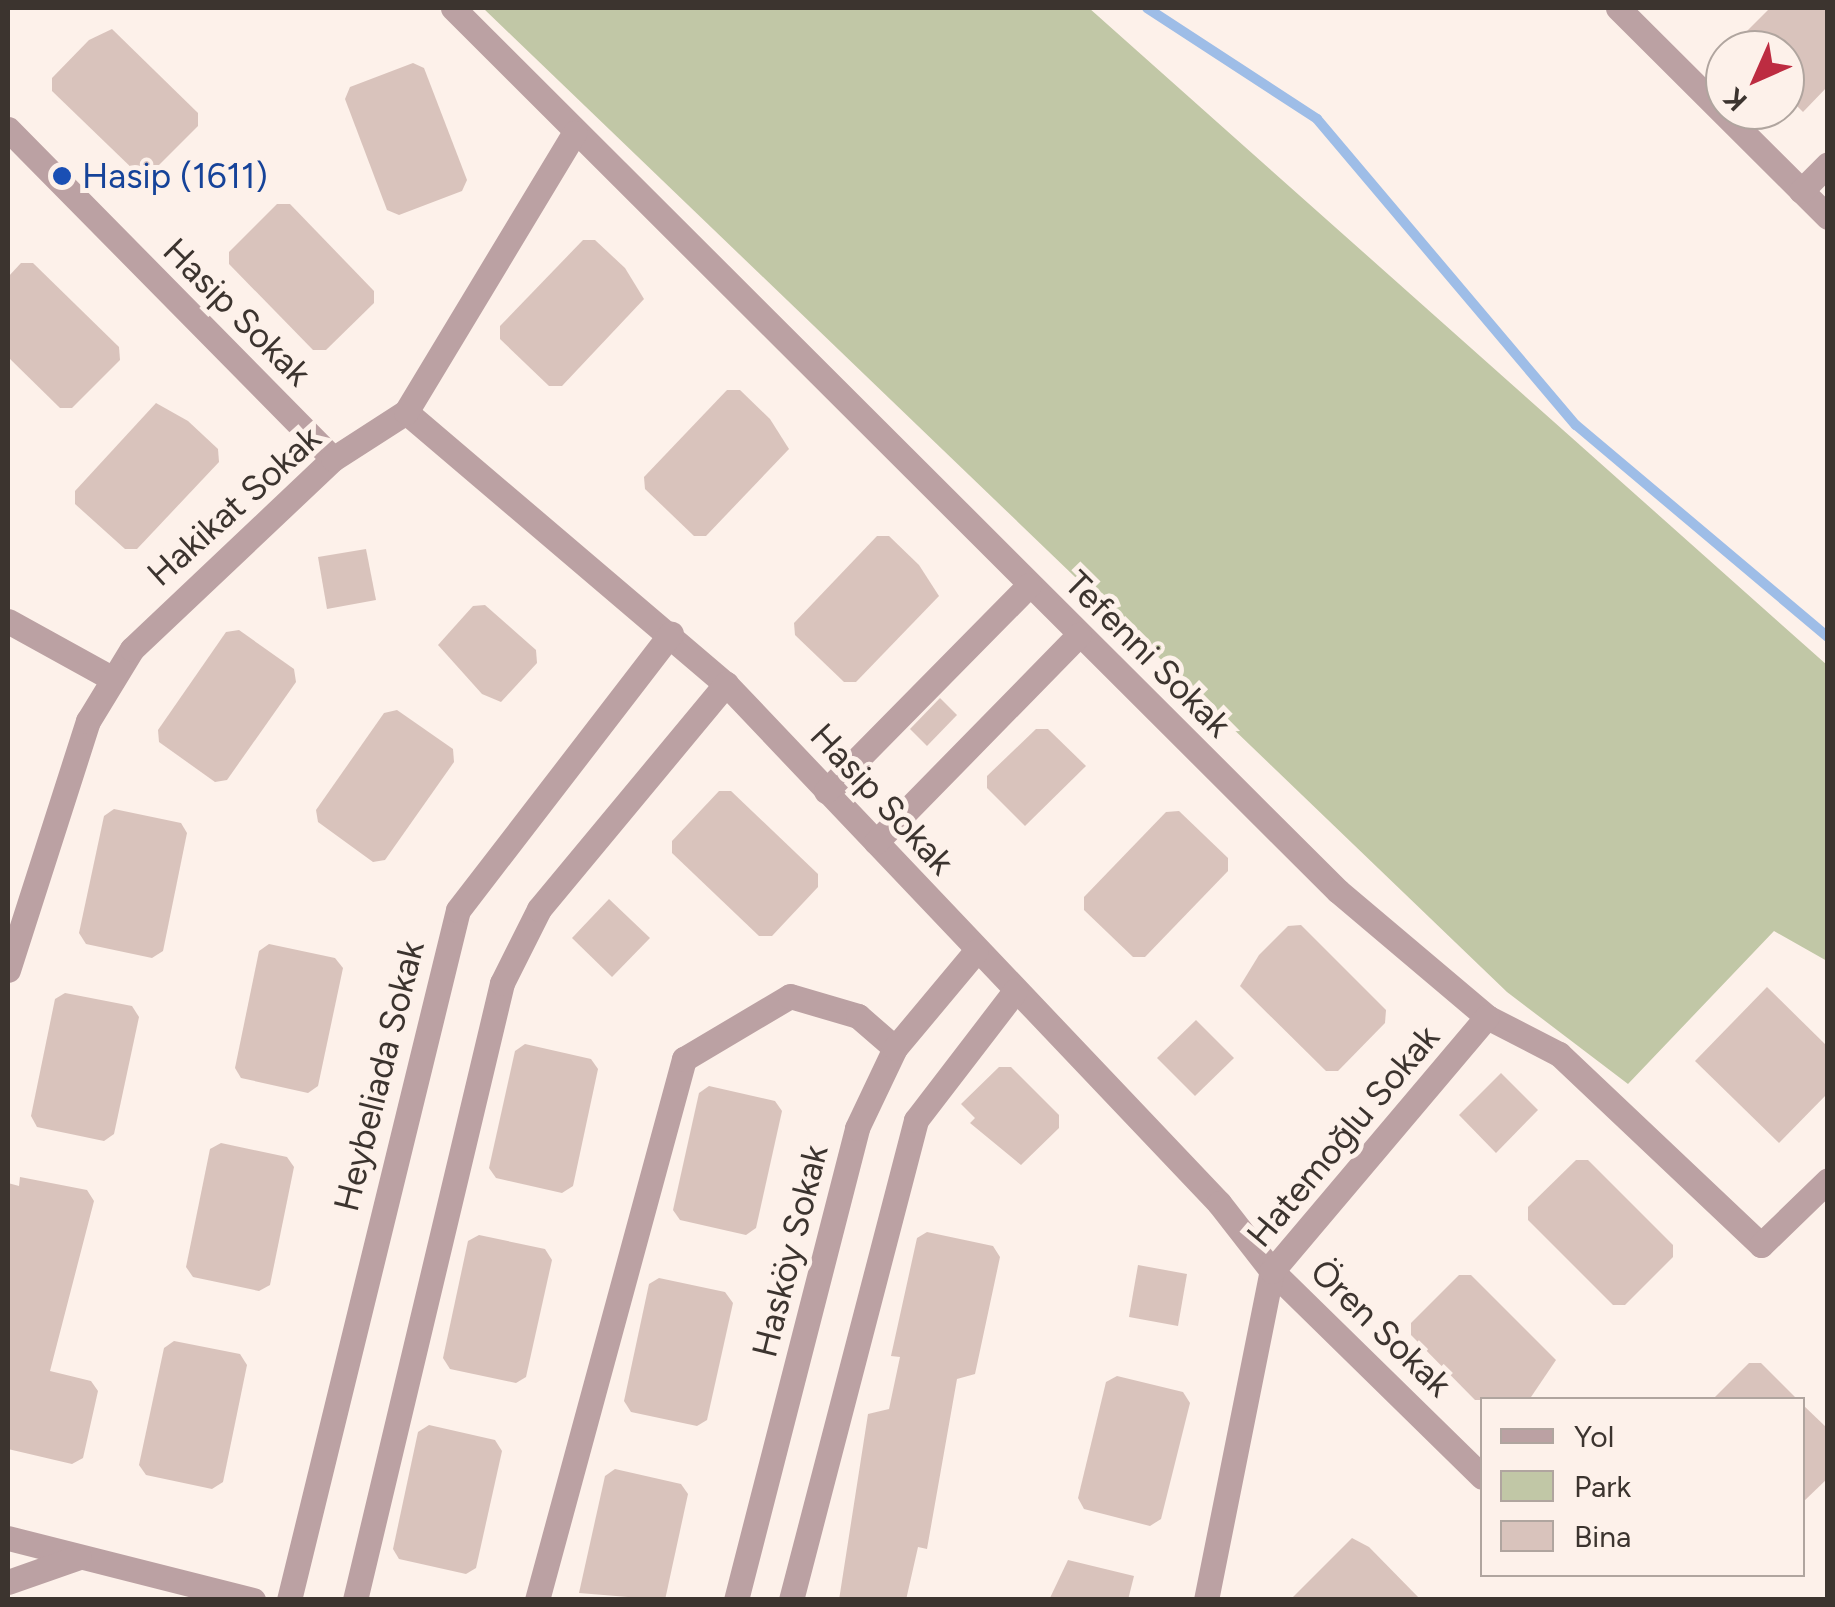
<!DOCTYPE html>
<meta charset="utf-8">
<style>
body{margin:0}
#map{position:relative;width:1835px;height:1607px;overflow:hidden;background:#fdf1ea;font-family:Figtree,sans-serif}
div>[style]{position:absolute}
.green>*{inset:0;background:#c1c7a6}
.stream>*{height:10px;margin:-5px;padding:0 5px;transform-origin:5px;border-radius:5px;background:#9ebde7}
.building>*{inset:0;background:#d9c3bc}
.minor>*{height:25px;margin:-12.5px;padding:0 12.5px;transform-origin:12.5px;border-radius:12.5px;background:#bba1a3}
.dots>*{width:28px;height:28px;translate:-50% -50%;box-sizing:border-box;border:5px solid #fdf1ea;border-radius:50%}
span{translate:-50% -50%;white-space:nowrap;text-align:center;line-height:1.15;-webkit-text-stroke:10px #fdf1ea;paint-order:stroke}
.transit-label{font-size:35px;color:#164399}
.left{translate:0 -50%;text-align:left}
.street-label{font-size:35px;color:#3c342f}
.frame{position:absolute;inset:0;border:10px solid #3c342f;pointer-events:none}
.legend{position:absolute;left:1480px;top:1397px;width:325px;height:180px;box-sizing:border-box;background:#fdf1ea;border:2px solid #b0a59f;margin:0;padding:12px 18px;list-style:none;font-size:30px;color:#3c342f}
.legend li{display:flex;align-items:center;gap:20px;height:50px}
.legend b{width:50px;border:2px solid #b0a59f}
.north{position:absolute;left:1705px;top:30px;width:100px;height:100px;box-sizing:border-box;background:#fdf1ea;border:2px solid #b0a59f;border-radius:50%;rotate:225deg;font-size:28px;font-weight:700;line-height:40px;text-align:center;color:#3c342f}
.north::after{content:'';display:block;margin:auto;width:35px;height:45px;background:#bd2c41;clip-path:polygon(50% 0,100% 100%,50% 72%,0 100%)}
</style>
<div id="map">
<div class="green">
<div style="clip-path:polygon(483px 8px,1089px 8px,1827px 665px,1827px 961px,1774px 931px,1628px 1084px,1507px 992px)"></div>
</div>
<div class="stream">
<div style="left:1147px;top:8px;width:203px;rotate:33.1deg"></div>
<div style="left:1317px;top:119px;width:401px;rotate:49.8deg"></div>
<div style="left:1576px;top:425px;width:329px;rotate:40.1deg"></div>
</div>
<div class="building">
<div style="clip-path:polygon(1770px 8px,1828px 8px,1828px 86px,1803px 112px,1785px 94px,1785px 50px,1728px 50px)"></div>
<div style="clip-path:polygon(112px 29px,198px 113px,198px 126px,150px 174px,138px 174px,52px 91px,52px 78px,89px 40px)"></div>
<div style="clip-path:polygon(413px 63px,424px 68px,467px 180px,462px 191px,399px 215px,387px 210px,345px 99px,350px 87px)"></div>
<div style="clip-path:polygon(277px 204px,290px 204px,374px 291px,374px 303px,326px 350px,313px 350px,229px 264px,229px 252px)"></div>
<div style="clip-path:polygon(583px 240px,595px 240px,625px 268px,644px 299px,562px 386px,549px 386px,500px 339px,500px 326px)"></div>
<div style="clip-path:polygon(21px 263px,33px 263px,119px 347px,120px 360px,72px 408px,60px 408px,8px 357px,8px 277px)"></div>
<div style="clip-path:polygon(727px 390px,740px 390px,770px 419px,789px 449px,706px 536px,694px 536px,645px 489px,644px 477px)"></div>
<div style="clip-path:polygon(156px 403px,188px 421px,218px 449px,219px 462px,137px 549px,125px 549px,75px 504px,75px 491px)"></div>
<div style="clip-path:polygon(877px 536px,889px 536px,919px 565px,939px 596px,856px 682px,844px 682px,795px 635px,794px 623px)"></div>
<div style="clip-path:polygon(366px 549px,376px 600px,327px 609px,318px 557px)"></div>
<div style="clip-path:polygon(485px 605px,536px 650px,537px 663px,501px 702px,482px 694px,438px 645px,473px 606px)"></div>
<div style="clip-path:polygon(239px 630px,294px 669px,296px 682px,227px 780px,215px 782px,159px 742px,158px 730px,226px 632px)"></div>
<div style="clip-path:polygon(940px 698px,957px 715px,927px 746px,910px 729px)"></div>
<div style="clip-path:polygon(397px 710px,453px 749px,454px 762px,385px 860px,373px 862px,318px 822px,316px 810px,384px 713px)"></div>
<div style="clip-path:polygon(1036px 729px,1048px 729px,1086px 766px,1025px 826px,987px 788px,987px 776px)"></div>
<div style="clip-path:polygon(719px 791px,731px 791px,818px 874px,818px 887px,772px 936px,759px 936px,672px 853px,672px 841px)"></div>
<div style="clip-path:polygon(114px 809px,181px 823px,187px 833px,163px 951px,152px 958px,86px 944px,79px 933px,104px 816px)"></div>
<div style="clip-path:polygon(1179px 811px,1228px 858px,1228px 871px,1145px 957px,1133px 957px,1084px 910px,1084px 897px,1166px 812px)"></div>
<div style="clip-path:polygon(609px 899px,650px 938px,612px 977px,572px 938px)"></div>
<div style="clip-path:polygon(1301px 925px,1386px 1010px,1385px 1023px,1338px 1071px,1326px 1071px,1240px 986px,1259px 955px,1288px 926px)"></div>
<div style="clip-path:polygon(269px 944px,335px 958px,343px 968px,318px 1086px,308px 1093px,241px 1078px,235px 1068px,259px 951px)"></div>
<div style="clip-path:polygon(1767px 987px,1828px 1047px,1828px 1093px,1779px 1143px,1695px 1061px)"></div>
<div style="clip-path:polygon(65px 993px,132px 1006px,139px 1017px,114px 1134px,104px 1141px,37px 1127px,31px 1116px,55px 999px)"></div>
<div style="clip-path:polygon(1196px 1020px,1234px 1058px,1195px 1096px,1157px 1058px)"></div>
<div style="clip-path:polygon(525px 1044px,591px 1059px,598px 1069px,573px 1186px,562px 1193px,496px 1178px,489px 1168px,515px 1051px)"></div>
<div style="clip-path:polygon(999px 1067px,1011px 1067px,1059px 1115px,1059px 1128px,1021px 1165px,970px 1123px,975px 1118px,961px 1104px)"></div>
<div style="clip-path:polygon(1501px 1073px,1538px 1110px,1496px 1153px,1459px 1115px)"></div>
<div style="clip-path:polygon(709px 1086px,775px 1101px,782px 1111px,756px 1228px,746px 1235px,680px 1220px,673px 1210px,699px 1093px)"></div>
<div style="clip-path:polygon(221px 1143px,287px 1157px,294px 1167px,270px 1285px,259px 1291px,193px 1277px,186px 1267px,210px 1149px)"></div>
<div style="clip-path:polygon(1576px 1160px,1588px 1160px,1673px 1245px,1673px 1257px,1625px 1305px,1613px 1305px,1528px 1220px,1528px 1207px)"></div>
<div style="clip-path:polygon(20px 1177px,87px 1190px,94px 1201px,50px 1371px,91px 1381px,98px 1391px,83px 1458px,72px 1464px,8px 1449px,8px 1183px,19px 1186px)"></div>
<div style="clip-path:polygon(927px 1232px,993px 1246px,1000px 1257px,975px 1374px,957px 1379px,927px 1549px,918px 1547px,906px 1600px,839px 1600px,868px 1414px,889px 1409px,900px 1357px,891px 1356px,917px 1238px)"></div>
<div style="clip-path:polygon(479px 1235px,545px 1249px,552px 1260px,526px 1377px,516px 1383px,450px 1369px,443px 1358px,468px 1241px)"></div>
<div style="clip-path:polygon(1138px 1265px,1187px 1274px,1178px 1326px,1129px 1317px)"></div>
<div style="clip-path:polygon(1459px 1275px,1471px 1275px,1556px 1360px,1529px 1400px,1475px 1400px,1411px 1335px,1411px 1323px)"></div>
<div style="clip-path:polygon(659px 1278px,725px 1292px,733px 1303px,707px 1420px,697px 1426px,631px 1412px,624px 1401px,649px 1284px)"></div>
<div style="clip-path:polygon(174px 1341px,240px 1354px,247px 1365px,223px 1482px,212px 1489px,146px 1475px,139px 1465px,164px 1348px)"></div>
<div style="clip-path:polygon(1749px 1363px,1761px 1363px,1798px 1400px,1712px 1400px)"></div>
<div style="clip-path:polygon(1117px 1376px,1183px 1392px,1190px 1403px,1161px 1519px,1150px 1526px,1084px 1509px,1078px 1498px,1106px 1382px)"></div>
<div style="clip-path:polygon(1802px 1404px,1828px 1429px,1828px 1478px,1802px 1503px)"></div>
<div style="clip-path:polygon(429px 1425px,495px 1440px,502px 1451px,476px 1568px,466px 1574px,399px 1559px,393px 1549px,418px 1432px)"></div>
<div style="clip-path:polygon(615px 1469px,681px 1484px,688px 1494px,665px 1600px,579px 1593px,605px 1476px)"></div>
<div style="clip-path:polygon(1352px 1538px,1369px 1547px,1421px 1600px,1290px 1600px)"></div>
<div style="clip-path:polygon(1068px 1560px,1134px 1576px,1128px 1600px,1049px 1600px)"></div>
</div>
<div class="minor">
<div style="left:453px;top:8px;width:1250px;rotate:44.94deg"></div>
<div style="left:1338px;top:891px;width:195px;rotate:40.2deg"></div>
<div style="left:1487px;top:1017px;width:81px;rotate:27.2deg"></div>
<div style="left:1559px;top:1054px;width:278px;rotate:43.4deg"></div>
<div style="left:1761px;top:1245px;width:93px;rotate:-44.1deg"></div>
<div style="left:1618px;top:8px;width:296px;rotate:44.9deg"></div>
<div style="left:8px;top:129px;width:463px;rotate:45.4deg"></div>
<div style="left:1801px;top:191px;width:38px;rotate:-45deg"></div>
<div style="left:406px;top:412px;width:420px;rotate:40.4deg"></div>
<div style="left:726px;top:684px;width:716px;rotate:46.47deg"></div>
<div style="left:1219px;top:1203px;width:86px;rotate:52.1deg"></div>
<div style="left:1272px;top:1271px;width:294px;rotate:44.4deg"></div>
<div style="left:8px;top:621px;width:120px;rotate:28.9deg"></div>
<div style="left:826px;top:791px;width:289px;rotate:-45.4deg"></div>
<div style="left:876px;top:842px;width:290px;rotate:-45.6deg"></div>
<div style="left:8px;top:970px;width:262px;rotate:-72.2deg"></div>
<div style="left:88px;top:721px;width:84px;rotate:-58.6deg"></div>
<div style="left:132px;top:649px;width:277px;rotate:-43.4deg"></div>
<div style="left:333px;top:459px;width:87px;rotate:-32.8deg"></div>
<div style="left:406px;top:412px;width:326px;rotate:-58.9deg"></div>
<div style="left:8px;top:1538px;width:253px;rotate:14.2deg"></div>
<div style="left:8px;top:1582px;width:75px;rotate:-19.4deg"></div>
<div style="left:289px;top:1600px;width:710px;rotate:-76.24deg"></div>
<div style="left:458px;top:910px;width:349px;rotate:-52.4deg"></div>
<div style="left:355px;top:1600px;width:634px;rotate:-76.6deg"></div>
<div style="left:502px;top:983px;width:83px;rotate:-63.4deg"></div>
<div style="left:539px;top:909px;width:293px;rotate:-50.3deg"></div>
<div style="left:537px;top:1600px;width:561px;rotate:-74.8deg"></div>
<div style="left:684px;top:1059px;width:123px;rotate:-30.7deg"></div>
<div style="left:790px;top:996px;width:71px;rotate:16.4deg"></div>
<div style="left:858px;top:1016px;width:49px;rotate:40.9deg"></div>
<div style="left:736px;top:1600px;width:487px;rotate:-75.6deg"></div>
<div style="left:857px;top:1128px;width:89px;rotate:-64.6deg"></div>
<div style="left:895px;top:1048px;width:126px;rotate:-50.1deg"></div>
<div style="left:791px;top:1600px;width:496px;rotate:-75.4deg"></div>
<div style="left:916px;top:1120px;width:163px;rotate:-52.5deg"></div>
<div style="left:1206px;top:1600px;width:336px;rotate:-78.7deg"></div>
<div style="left:1272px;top:1271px;width:333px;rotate:-49.8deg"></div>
</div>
<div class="dots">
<div style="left:62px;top:176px;background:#1a4fb4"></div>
</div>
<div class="transit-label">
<span class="left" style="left:82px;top:176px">Hasip (1611)</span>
</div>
<div class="street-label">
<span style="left:237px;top:312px;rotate:45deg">Hasip Sokak</span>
<span style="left:234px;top:506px;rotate:-42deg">Hakikat Sokak</span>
<span style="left:1148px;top:654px;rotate:45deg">Tefenni Sokak</span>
<span style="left:882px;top:799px;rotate:47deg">Hasip Sokak</span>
<span style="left:379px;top:1076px;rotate:-76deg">Heybeliada Sokak</span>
<span style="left:1343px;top:1136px;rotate:-50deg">Hatemoğlu Sokak</span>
<span style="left:790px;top:1251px;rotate:-76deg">Hasköy Sokak</span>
<span style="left:1381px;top:1328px;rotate:44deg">Ören Sokak</span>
</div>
<div class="frame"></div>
<ul class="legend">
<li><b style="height:12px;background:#bba1a3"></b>Yol</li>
<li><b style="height:28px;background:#c1c7a6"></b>Park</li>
<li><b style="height:28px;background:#d9c3bc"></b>Bina</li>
</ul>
<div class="north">K</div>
</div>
